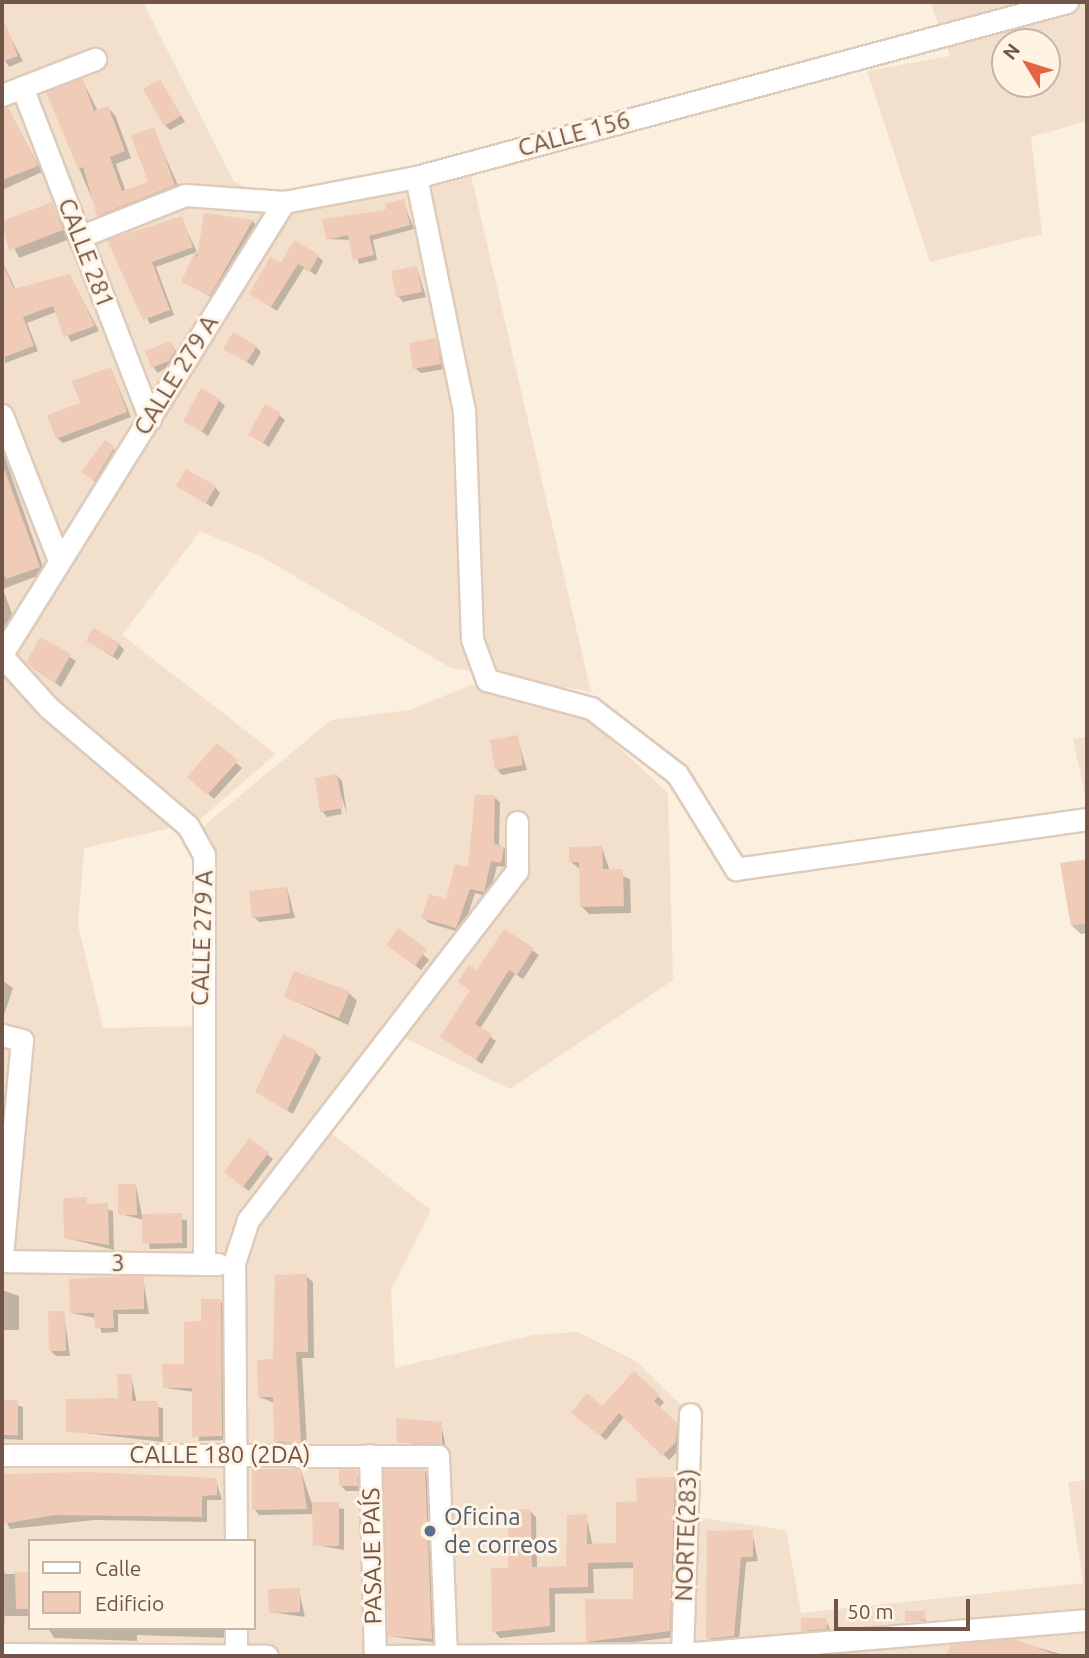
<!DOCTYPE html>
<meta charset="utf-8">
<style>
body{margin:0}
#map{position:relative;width:1089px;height:1658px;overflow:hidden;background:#fbefdf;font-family:Ubuntu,sans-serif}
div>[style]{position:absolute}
.residential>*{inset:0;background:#f2e0cd}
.shadow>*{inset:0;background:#0003}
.building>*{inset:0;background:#f0cbb7}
.roads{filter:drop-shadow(2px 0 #decbbb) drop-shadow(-2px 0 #decbbb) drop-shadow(0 2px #decbbb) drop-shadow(0 -2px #decbbb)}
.street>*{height:21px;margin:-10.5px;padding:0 10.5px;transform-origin:10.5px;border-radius:10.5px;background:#fff}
.dots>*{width:19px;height:19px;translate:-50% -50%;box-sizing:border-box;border:4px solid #fff3e4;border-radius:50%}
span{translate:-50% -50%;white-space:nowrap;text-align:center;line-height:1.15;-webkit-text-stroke:6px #fff3e4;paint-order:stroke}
.street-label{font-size:24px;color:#705548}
.service-label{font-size:24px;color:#4e5e75}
.left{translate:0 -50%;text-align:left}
.frame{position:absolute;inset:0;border:4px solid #705548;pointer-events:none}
.legend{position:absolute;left:28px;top:1539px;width:228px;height:91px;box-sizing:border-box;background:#fff3e4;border:2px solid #c6b4a6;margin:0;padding:9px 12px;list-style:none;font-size:21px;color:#705548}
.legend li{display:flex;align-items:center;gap:14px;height:35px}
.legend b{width:35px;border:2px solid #c6b4a6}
.north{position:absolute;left:991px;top:28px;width:70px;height:70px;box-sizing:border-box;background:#fff3e4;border:2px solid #c6b4a6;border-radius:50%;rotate:308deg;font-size:19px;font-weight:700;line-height:28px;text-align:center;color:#705548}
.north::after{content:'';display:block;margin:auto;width:24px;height:32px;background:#e36346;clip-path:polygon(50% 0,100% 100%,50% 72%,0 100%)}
.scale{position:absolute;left:834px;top:1599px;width:136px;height:32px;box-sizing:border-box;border:4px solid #705548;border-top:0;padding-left:9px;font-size:21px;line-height:24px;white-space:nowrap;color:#705548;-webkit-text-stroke:5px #fff3e4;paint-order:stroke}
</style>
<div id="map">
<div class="residential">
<div style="clip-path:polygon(evenodd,2px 2px,143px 2px,234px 182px,284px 202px,471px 175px,591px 692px,451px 668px,262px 557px,200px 531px,122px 635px,276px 754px,197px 822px,84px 848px,78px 925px,103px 1028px,199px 1026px,200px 829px,331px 720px,410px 710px,471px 685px,588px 718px,668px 793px,673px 980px,510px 1089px,405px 1038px,327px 1130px,431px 1210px,391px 1290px,395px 1368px,533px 1335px,578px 1332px,636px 1361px,690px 1414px,688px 1516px,786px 1530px,801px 1613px,1083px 1583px,1068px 1482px,1087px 1480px,1087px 1656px,2px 1656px,2px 2px,30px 1541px,254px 1541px,254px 1628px,30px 1628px,30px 1541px)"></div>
<div style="clip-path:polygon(evenodd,930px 2px,1087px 2px,1087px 121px,1031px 137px,1042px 234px,930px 262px,867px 71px,950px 56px,930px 2px,1005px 42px,1047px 42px,1047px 84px,1005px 84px,1005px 42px)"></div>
<div style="clip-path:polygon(1087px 737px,1087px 805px,1073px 739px)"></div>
</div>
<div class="shadow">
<div style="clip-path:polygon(5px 27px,23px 61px,9px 67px,2px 56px)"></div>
<div style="clip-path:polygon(82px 80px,98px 111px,108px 108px,115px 115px,131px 158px,116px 164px,126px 192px,150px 183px,153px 129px,181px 192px,106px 222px,99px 215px,79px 168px)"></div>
<div style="clip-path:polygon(160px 81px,185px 122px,170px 130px,165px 125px)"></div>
<div style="clip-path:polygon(8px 109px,42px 172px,2px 190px,2px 111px)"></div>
<div style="clip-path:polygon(403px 201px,414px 229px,373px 240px,377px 260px,359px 264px,351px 240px,327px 239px)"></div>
<div style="clip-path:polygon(51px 204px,70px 239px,19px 258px,2px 223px)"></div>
<div style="clip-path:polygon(181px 218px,197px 252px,156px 267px,174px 315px,150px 324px,109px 241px)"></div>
<div style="clip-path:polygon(252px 221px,257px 226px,216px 300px,183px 281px,195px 255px)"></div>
<div style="clip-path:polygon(318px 256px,323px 261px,316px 275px,304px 268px,277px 311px,251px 294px,281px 265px)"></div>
<div style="clip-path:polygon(2px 261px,16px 290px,70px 276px,99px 331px,71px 342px,56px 312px,27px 323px,38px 351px,5px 363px)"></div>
<div style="clip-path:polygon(417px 268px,426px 297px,403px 302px,398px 296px)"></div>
<div style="clip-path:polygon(435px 340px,445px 369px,421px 373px,415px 368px)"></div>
<div style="clip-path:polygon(171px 343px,180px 358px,158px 373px,153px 367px)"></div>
<div style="clip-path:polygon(256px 347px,261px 352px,253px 366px,225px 348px)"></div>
<div style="clip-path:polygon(111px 369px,131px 417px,63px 443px,57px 438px)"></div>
<div style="clip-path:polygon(219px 400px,225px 406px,208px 436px,185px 420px)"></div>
<div style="clip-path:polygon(279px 415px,285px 420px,269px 447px,250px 434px)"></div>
<div style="clip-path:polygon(105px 442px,120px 454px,100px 485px,89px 477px)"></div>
<div style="clip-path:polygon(2px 449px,45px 573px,3px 589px,15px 622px,2px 627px)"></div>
<div style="clip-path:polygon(178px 486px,215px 487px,220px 493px,212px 507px)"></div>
<div style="clip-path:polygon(41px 639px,76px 661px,61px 687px,33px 668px)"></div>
<div style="clip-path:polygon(88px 641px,119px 644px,124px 650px,118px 660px)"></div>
<div style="clip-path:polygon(517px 737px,527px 770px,502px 775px,497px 769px)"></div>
<div style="clip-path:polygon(218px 746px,242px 768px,214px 799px,189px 777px)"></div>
<div style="clip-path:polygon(337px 776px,342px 781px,347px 814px,336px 780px,342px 814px,327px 817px,322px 811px)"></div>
<div style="clip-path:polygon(494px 797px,500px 802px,499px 845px,509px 851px,506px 867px,497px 866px,489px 897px,475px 893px,462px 933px,429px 923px,423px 917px,448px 901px,469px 869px)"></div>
<div style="clip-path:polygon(602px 848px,610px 871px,630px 879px,631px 913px,589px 914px,581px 906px,581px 870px,571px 862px)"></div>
<div style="clip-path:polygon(1087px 861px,1087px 933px,1081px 934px,1072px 926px,1062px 865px)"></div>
<div style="clip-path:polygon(287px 888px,295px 918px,259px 922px,254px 917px)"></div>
<div style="clip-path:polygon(398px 931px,429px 960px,421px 970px,388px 945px)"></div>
<div style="clip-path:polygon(505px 931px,539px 955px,523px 979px,515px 974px,480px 1029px,496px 1041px,482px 1064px,443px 1037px,471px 991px,460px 982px,478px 972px)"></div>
<div style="clip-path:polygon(2px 980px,13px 988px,3px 1018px,2px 1018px)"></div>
<div style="clip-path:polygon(349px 993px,357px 1001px,348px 1025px,286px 997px)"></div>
<div style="clip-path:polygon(316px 1053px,321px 1058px,293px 1114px,257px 1092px)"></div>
<div style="clip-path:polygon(250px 1140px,273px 1159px,249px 1191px,231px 1177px)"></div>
<div style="clip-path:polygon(136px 1186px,142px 1215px,187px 1220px,187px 1248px,150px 1249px,144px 1220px,120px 1214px)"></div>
<div style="clip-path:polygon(65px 1200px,113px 1211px,114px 1250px,66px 1238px)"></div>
<div style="clip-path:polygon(306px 1276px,313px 1282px,314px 1358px,302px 1358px,307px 1448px,282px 1448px,276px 1442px,275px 1403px,259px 1397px)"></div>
<div style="clip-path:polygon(143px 1278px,149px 1314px,118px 1314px,118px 1332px,102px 1333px,96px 1318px,71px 1313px)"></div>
<div style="clip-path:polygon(2px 1290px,19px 1296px,19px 1330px,2px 1330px)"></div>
<div style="clip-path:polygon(220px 1301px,226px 1306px,226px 1440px,199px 1441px,194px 1392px,165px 1388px,186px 1365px,203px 1323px)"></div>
<div style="clip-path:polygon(64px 1313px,70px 1356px,56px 1356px,51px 1351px)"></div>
<div style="clip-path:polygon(634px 1374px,664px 1402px,659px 1408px,681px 1430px,681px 1448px,669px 1460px,625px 1416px,606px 1440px,579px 1418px,603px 1408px)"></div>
<div style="clip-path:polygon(131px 1376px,137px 1403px,163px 1408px,163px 1442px,68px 1431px,119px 1399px)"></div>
<div style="clip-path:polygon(2px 1401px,23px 1407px,23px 1440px,2px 1439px)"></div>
<div style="clip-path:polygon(441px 1424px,446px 1447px,398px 1442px)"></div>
<div style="clip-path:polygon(301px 1471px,312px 1504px,344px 1509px,344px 1550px,315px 1545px,314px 1514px,259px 1515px,254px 1509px)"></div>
<div style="clip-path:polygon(356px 1471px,362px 1491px,346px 1491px,341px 1486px)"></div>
<div style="clip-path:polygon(425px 1471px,430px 1476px,437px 1643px,389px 1636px)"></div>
<div style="clip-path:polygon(2px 1477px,216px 1480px,222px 1500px,207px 1500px,207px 1522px,95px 1520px,10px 1529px,2px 1514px)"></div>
<div style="clip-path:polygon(674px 1479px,680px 1485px,675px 1637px,594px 1647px,587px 1641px,635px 1600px,635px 1568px,593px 1569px,594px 1593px,555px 1594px,555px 1632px,500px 1638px,494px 1631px,530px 1511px,536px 1517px,537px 1569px,568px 1568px,586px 1516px,593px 1546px,618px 1545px,638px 1503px)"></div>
<div style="clip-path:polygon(752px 1532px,758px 1561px,746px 1562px,739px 1641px,714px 1643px,708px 1638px,709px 1533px)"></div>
<div style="clip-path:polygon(2px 1564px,5px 1574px,30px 1574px,30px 1616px,5px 1616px,5px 1630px)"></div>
<div style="clip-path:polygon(299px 1590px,305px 1617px,270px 1612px)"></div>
<div style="clip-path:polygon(924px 1612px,926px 1621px,907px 1621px)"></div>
<div style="clip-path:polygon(826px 1620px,832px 1634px,803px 1630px)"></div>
<div style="clip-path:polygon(48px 1628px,229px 1628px,228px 1638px,137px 1635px,137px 1641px,54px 1638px)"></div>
<div style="clip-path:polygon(1015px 1641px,1067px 1656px,948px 1656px,952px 1646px)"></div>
</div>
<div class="building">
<div style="clip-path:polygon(2px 16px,18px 56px,2px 62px)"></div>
<div style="clip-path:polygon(82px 78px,94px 111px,108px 106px,125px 151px,110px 157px,122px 191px,148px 182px,131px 136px,154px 127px,175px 185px,97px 216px,83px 167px,78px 169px,46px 92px)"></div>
<div style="clip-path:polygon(160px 79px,181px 116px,164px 126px,143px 89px)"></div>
<div style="clip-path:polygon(8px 107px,38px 166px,2px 180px,2px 108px)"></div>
<div style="clip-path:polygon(404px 199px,410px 225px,369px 236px,374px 255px,353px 260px,348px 235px,326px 240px,322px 219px,386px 210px,385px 204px)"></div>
<div style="clip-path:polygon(52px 202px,63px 230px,9px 251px,2px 221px)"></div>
<div style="clip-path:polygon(204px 213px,253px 220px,210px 296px,181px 282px,195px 252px,197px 258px)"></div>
<div style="clip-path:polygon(182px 216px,193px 247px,152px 262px,170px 310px,143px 320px,107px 240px)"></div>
<div style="clip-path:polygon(294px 240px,319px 255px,310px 271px,298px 264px,271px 307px,249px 294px,270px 257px,281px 263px)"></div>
<div style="clip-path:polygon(2px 262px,14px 289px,70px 274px,95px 326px,64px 337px,53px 306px,23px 317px,34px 346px,2px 358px)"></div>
<div style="clip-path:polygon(417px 266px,422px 292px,396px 297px,391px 271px)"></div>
<div style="clip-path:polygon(233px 332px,257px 346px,247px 362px,223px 349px)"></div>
<div style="clip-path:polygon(436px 338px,441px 364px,413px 369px,409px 343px)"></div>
<div style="clip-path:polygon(171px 341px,175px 351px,169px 361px,151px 368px,145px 351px)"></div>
<div style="clip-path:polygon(111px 367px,127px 412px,56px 439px,47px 415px,80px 403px,72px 381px)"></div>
<div style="clip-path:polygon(201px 388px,220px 399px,202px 432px,183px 421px)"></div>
<div style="clip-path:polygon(265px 404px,281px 413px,263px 443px,248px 435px)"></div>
<div style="clip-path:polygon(105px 440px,115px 447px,94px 481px,81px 472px)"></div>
<div style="clip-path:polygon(2px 463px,40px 567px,6px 579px,2px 569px)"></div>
<div style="clip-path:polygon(186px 469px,216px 486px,206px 503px,176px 486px)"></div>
<div style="clip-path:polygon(93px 628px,120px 643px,113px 656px,86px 641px)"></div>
<div style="clip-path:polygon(40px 637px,71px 654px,55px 683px,26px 663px)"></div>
<div style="clip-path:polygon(518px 735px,523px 765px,495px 770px,490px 740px)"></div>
<div style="clip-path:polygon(217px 743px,238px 761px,207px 795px,187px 777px)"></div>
<div style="clip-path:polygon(337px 774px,343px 808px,320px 812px,315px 778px)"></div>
<div style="clip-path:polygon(475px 795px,495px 795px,494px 843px,504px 848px,501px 863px,491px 861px,484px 892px,470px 889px,456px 928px,421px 918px,429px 894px,446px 899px,455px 864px,468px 867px)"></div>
<div style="clip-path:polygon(602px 846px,603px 869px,623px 869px,624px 906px,580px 907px,579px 862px,569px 862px,569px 847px)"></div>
<div style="clip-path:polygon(1087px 859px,1087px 923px,1071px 926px,1060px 863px)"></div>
<div style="clip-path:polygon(287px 887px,290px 913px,252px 918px,249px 891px)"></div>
<div style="clip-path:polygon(398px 928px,427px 949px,415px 966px,386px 945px)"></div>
<div style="clip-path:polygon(504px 929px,534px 948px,517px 975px,509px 970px,475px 1024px,492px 1034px,476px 1060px,440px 1037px,470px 990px,458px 982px,469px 965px,477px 970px)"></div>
<div style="clip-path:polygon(294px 971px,350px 991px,339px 1018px,284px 997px)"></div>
<div style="clip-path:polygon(283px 1034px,317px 1051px,287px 1110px,255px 1092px)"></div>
<div style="clip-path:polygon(249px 1138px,269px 1152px,243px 1187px,224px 1172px)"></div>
<div style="clip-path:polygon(118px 1184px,136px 1184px,137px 1215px,118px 1215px)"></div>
<div style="clip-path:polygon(87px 1197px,87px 1204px,108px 1203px,109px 1245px,64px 1238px,63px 1198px)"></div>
<div style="clip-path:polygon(182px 1213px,182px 1243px,142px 1244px,142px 1214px)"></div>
<div style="clip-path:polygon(307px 1274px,308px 1352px,296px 1352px,301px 1443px,274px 1442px,273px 1397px,258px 1397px,257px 1360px,273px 1359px,275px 1275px)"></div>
<div style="clip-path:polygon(123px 1276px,144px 1276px,144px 1309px,113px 1310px,114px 1328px,95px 1328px,94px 1313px,70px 1313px,69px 1279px)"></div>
<div style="clip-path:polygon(201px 1299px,221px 1299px,222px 1436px,192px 1437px,192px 1388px,163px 1388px,162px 1364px,184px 1364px,184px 1322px,201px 1321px)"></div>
<div style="clip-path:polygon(48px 1311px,65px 1311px,66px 1351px,49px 1351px)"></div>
<div style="clip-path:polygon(634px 1371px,660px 1395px,654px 1401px,677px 1423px,676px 1442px,662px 1456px,619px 1413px,600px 1436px,571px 1413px,587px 1393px,602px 1406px)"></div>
<div style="clip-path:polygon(117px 1374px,132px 1374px,132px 1401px,158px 1401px,159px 1437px,66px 1432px,66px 1399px,118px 1398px)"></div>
<div style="clip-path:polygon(2px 1400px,18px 1400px,18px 1435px,2px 1435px)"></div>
<div style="clip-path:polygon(396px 1418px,442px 1422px,442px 1444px,397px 1443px)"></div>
<div style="clip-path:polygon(252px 1469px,301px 1469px,307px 1509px,252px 1510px)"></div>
<div style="clip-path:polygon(339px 1469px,357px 1469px,358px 1486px,339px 1486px)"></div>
<div style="clip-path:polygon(383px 1469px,425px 1469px,432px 1639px,388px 1636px)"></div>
<div style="clip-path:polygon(88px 1472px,217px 1478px,217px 1495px,202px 1496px,202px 1517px,55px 1515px,3px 1524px,4px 1474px)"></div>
<div style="clip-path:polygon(675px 1477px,670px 1631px,586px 1642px,585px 1599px,633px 1599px,633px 1562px,588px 1563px,588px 1587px,549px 1588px,550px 1626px,492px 1632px,491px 1568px,508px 1568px,508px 1510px,531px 1509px,532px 1567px,566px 1566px,567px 1515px,587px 1514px,587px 1544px,616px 1543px,616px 1502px,637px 1501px,636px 1478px)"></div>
<div style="clip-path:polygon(312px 1502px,339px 1502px,339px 1546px,313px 1546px)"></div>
<div style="clip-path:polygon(753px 1530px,753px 1557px,741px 1557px,734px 1636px,706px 1639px,707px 1531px)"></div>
<div style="clip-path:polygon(15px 1572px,30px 1572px,30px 1609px,16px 1609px)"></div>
<div style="clip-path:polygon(300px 1588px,300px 1612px,269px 1613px,268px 1589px)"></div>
<div style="clip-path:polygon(905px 1611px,925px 1611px,925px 1620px,905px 1622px)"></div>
<div style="clip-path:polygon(801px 1618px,827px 1618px,827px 1629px,801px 1631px)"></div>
<div style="clip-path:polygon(1015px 1639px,1058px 1656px,946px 1656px,951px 1645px)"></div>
</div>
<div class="roads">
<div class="street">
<div style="left:22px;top:87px;width:356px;rotate:68.9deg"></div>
<div style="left:2px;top:95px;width:100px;rotate:-21.2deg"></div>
<div style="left:416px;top:177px;width:238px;rotate:78.4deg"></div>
<div style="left:464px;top:410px;width:229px;rotate:88deg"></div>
<div style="left:472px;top:639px;width:44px;rotate:69.9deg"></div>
<div style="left:487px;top:680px;width:108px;rotate:15.1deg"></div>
<div style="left:591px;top:708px;width:108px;rotate:37.5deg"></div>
<div style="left:677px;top:774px;width:112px;rotate:58.2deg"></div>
<div style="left:736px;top:869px;width:355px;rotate:-8.1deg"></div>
<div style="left:79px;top:237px;width:114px;rotate:-21.6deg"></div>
<div style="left:185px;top:195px;width:99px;rotate:4deg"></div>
<div style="left:284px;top:202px;width:134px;rotate:-10.7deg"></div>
<div style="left:416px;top:177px;width:674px;rotate:-15.05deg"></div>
<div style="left:2px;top:415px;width:154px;rotate:68.6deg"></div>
<div style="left:2px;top:654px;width:533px;rotate:-58.04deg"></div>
<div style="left:2px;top:656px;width:70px;rotate:47.9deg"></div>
<div style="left:49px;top:708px;width:182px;rotate:40.3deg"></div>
<div style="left:188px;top:826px;width:33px;rotate:61deg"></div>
<div style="left:204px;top:855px;width:409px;rotate:90deg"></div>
<div style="left:2px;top:1035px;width:21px;rotate:14deg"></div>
<div style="left:22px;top:1040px;width:217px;rotate:95.3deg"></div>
<div style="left:2px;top:1261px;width:216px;rotate:0.8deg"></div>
<div style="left:2px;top:1455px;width:436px;rotate:0.1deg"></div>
<div style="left:438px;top:1456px;width:200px;rotate:87.7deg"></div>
<div style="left:370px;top:1455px;width:201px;rotate:88.6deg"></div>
<div style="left:236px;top:1541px;width:278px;rotate:-90.4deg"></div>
<div style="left:234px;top:1263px;width:45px;rotate:-72deg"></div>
<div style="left:248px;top:1220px;width:441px;rotate:-52.4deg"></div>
<div style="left:517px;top:871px;width:49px;rotate:-90deg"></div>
<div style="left:236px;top:1628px;width:26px;rotate:90deg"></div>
<div style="left:2px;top:1654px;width:265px;rotate:0.4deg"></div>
<div style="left:383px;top:1656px;width:299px;rotate:-0.4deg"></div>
<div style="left:682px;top:1654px;width:406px;rotate:-4.8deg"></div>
<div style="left:682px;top:1656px;width:242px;rotate:-88.1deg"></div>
</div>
</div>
<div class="dots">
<div style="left:430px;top:1531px;background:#5c6f8a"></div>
</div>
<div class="street-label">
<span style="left:574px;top:134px;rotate:-15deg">CALLE 156</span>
<span style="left:86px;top:253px;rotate:69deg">CALLE 281</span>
<span style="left:176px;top:375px;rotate:-58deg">CALLE 279 A</span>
<span style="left:202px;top:938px;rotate:-88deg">CALLE 279 A</span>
<span style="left:118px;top:1263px;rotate:1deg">3</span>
<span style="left:220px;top:1455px">CALLE 180 (2DA)</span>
<span style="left:686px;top:1535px;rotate:-88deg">NORTE(283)</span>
<span style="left:372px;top:1556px;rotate:-91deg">PASAJE PAÍS</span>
</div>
<div class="service-label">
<span class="left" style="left:444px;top:1531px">Oficina<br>de correos</span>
</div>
<div class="frame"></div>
<ul class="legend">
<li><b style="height:9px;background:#fff"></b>Calle</li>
<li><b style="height:19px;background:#f0cbb7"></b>Edificio</li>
</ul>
<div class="north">N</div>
<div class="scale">50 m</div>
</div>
